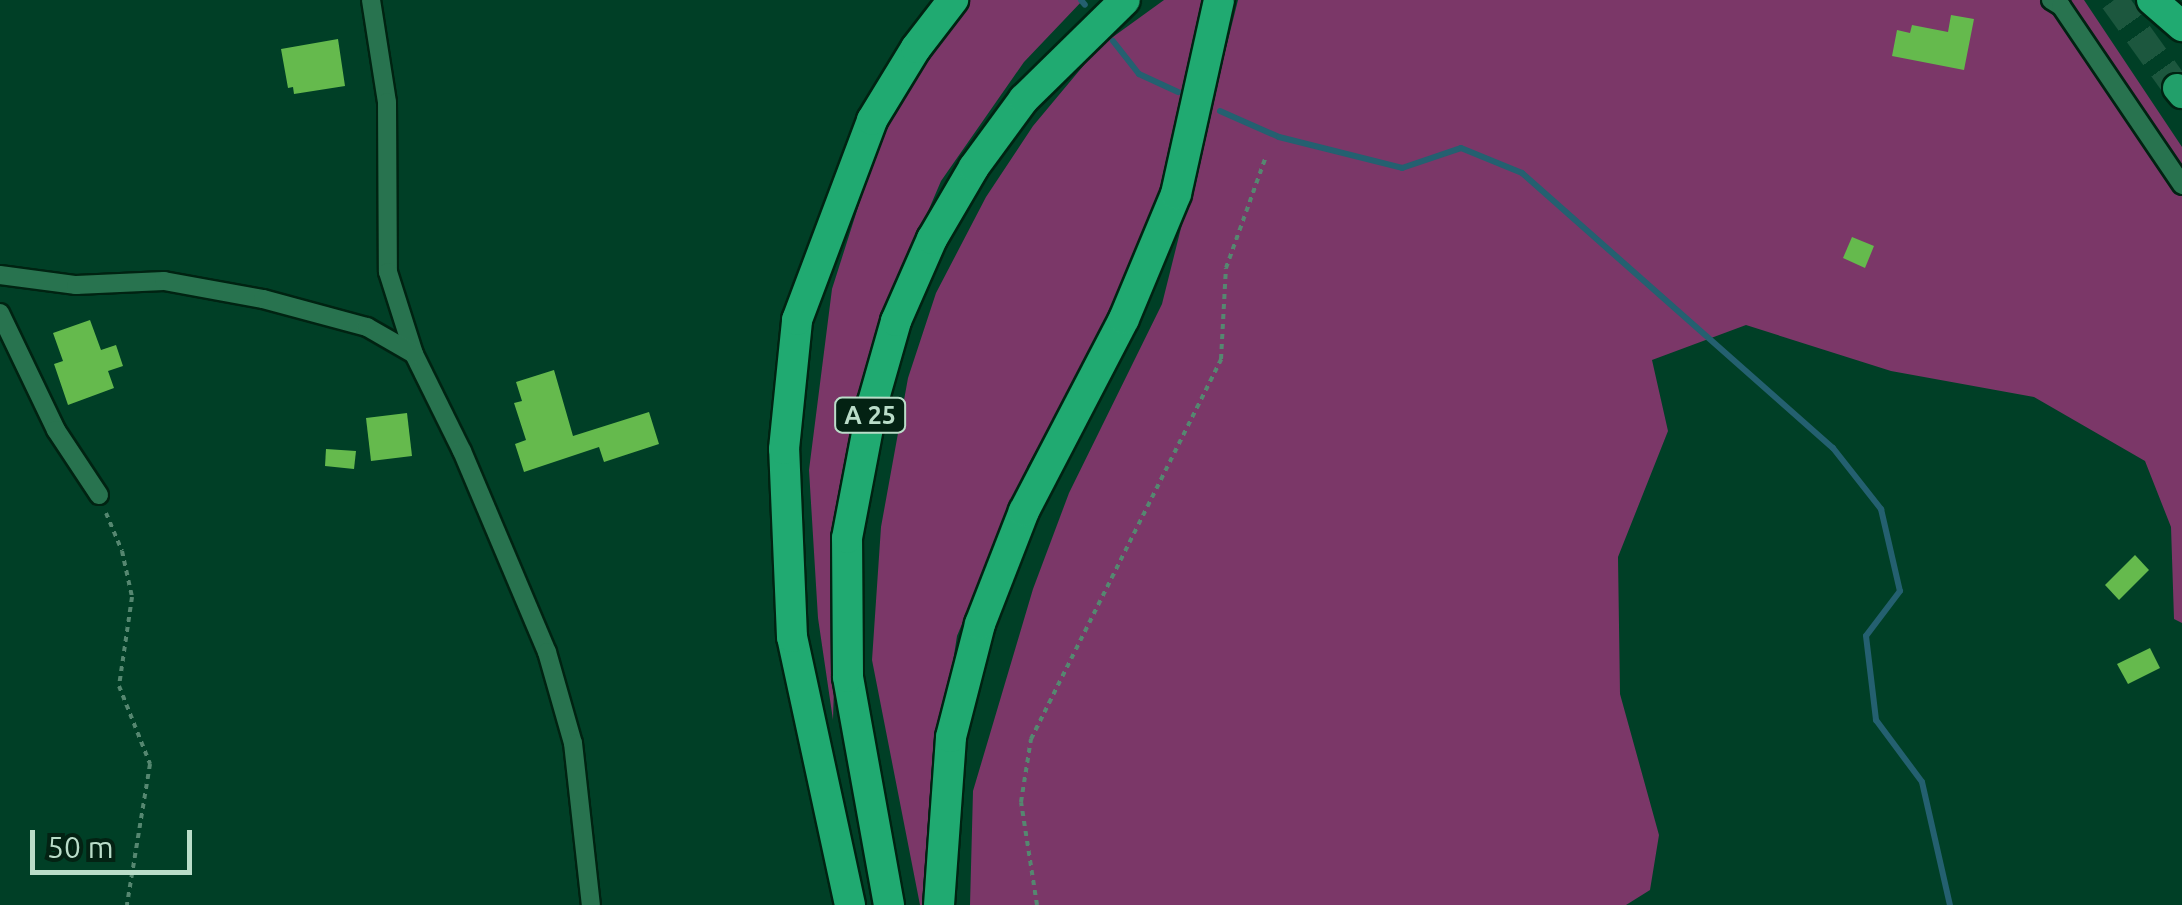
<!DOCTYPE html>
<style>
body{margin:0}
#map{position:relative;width:2182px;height:905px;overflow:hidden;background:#003f26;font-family:Ubuntu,sans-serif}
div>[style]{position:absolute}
.green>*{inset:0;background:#7b3768}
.stream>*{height:6px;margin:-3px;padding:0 3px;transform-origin:3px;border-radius:3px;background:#246070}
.building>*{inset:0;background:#65ba4d}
.trunk-tunnel>*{height:28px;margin-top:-14px;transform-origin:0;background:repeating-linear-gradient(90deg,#1c573e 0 28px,transparent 0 42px)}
.path>*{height:4px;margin-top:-2px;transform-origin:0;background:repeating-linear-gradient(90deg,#558770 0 5px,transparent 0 10px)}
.roads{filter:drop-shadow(2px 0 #002312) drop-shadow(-2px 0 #002312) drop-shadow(0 2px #002312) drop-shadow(0 -2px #002312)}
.minor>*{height:18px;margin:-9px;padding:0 9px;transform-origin:9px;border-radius:9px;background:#28734f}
.trunk>*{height:28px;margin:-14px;padding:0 14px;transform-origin:14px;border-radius:14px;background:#229f6a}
.motorway>*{height:30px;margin:-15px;padding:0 15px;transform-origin:15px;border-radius:15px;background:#20aa71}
span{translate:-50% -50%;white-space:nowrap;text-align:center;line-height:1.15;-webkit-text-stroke:10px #032213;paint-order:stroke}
.shield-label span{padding:2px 8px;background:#032213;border:2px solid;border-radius:8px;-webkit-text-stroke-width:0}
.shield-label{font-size:25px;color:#baddc9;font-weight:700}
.scale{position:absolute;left:30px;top:830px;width:162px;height:45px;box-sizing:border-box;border:5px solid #baddc9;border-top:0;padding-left:12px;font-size:30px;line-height:35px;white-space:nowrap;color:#baddc9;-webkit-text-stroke:8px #032213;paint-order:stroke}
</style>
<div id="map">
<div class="green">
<div style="clip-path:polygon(970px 0,1083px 0,1024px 62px,941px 181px,886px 310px,840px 483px,833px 720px,818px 618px,809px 470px,832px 289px,881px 135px,938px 41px)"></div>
<div style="clip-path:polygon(1164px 0,1204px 0,1158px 206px,1117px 307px,1028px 465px,957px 636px,928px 823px,927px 905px,920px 905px,872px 660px,881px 527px,908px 378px,936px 293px,986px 197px,1033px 126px,1099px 47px)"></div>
<div style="clip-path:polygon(1238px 0,2084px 0,2182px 147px,2182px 623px,2174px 619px,2171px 527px,2145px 461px,2034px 397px,1891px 371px,1746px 325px,1652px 360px,1668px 431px,1618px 557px,1620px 694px,1659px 835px,1650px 890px,1626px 905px,970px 905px,973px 791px,1033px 589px,1069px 493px,1162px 304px)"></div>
</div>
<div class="stream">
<div style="left:1081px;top:0;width:6px;rotate:51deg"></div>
<div style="left:1113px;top:41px;width:42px;rotate:51.8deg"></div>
<div style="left:1139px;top:74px;width:43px;rotate:24.8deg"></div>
<div style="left:1220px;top:111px;width:64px;rotate:23.8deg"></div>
<div style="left:1279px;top:137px;width:127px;rotate:14.1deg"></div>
<div style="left:1402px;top:168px;width:62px;rotate:-18.7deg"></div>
<div style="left:1461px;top:148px;width:66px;rotate:22.3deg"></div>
<div style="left:1522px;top:173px;width:415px;rotate:41.5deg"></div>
<div style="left:1833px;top:448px;width:78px;rotate:51.8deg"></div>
<div style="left:1881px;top:509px;width:84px;rotate:77deg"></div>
<div style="left:1900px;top:591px;width:56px;rotate:127.1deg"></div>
<div style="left:1866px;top:636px;width:85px;rotate:83.2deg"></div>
<div style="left:1876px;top:720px;width:77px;rotate:53.4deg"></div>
<div style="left:1922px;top:782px;width:126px;rotate:77.2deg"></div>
</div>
<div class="building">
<div style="clip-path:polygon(1951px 15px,1974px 19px,1964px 70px,1892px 56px,1897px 30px,1910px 33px,1912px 25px,1948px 32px)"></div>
<div style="clip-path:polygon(338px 39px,345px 86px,294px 94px,293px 87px,288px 88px,281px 49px)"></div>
<div style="clip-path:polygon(1852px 237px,1874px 246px,1865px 268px,1843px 258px)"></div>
<div style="clip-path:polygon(90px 320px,101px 350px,116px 345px,123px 366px,108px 371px,114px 388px,68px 405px,54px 364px,63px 361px,53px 333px)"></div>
<div style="clip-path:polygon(554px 370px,573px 436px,649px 412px,659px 444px,604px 462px,599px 447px,524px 472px,515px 444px,526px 440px,514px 403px,522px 401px,516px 382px)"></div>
<div style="clip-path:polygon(407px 413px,412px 456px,371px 461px,366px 418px)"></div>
<div style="clip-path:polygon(326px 449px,356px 451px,354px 469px,325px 466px)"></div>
<div style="clip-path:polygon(2135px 555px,2149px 570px,2119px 600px,2105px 585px)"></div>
<div style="clip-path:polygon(2150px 648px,2160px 668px,2128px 684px,2117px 664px)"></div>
</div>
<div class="trunk-tunnel">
<div style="left:2114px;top:0;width:108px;rotate:54.4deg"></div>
</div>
<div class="path">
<div style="left:106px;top:513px;width:41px;rotate:67.2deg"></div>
<div style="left:122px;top:551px;width:47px;rotate:77.7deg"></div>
<div style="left:132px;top:597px;width:90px;rotate:98.3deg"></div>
<div style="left:119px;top:686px;width:84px;rotate:68.3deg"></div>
<div style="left:150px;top:764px;width:143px;rotate:99.3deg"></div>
<div style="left:1037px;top:905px;width:104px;rotate:-98.8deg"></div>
<div style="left:1021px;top:802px;width:64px;rotate:-81deg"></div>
<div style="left:1031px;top:739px;width:425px;rotate:-63.4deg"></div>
<div style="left:1221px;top:359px;width:91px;rotate:-86.9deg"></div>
<div style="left:1226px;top:268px;width:116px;rotate:-70.3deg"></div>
</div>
<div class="roads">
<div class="minor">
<div style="left:371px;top:0;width:103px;rotate:81.1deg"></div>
<div style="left:387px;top:102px;width:170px;rotate:89.7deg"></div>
<div style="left:388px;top:272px;width:86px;rotate:72.4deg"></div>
<div style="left:414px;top:354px;width:108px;rotate:63.7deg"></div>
<div style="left:462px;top:451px;width:218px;rotate:67.1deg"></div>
<div style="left:547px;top:652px;width:95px;rotate:74.1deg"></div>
<div style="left:573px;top:743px;width:163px;rotate:83.7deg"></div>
<div style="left:2051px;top:0;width:12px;rotate:31deg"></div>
<div style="left:2061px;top:6px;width:216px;rotate:55.9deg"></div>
<div style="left:0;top:275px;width:77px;rotate:7.5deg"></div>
<div style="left:76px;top:285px;width:88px;rotate:-2.6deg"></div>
<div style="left:164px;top:281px;width:101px;rotate:10.3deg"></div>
<div style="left:263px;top:299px;width:108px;rotate:15.1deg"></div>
<div style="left:367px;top:327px;width:54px;rotate:29.9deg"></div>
<div style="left:0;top:313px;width:130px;rotate:64.4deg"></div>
<div style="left:56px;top:430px;width:78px;rotate:56.5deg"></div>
</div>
<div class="trunk">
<div style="left:2177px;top:88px;width:8px;rotate:50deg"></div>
</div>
<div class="motorway">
<div style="left:2152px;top:0;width:40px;rotate:41deg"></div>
<div style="left:850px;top:905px;width:274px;rotate:-102.2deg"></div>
<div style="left:792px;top:637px;width:188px;rotate:-92.4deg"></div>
<div style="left:784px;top:449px;width:130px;rotate:-84.2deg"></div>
<div style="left:797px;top:320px;width:214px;rotate:-69.4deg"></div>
<div style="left:872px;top:120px;width:84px;rotate:-58.6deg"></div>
<div style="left:916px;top:48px;width:61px;rotate:-52.4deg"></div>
<div style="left:889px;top:905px;width:232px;rotate:-100.2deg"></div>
<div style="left:848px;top:677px;width:139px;rotate:-90.4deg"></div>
<div style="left:847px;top:538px;width:138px;rotate:-79.2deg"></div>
<div style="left:873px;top:402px;width:84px;rotate:-74.1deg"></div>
<div style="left:896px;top:321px;width:90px;rotate:-66.3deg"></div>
<div style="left:932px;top:239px;width:83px;rotate:-59.7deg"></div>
<div style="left:974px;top:167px;width:84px;rotate:-53.7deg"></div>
<div style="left:1024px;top:99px;width:141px;rotate:-44.4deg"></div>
<div style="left:939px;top:905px;width:168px;rotate:-85.9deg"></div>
<div style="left:951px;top:737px;width:117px;rotate:-75.6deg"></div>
<div style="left:980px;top:624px;width:121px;rotate:-68.7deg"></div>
<div style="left:1024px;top:511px;width:216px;rotate:-62.5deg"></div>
<div style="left:1124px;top:319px;width:135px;rotate:-67.4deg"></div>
<div style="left:1176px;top:194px;width:199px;rotate:-77.5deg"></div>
</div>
</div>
<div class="shield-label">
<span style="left:870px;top:415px">A 25</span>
</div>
<div class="scale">50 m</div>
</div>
